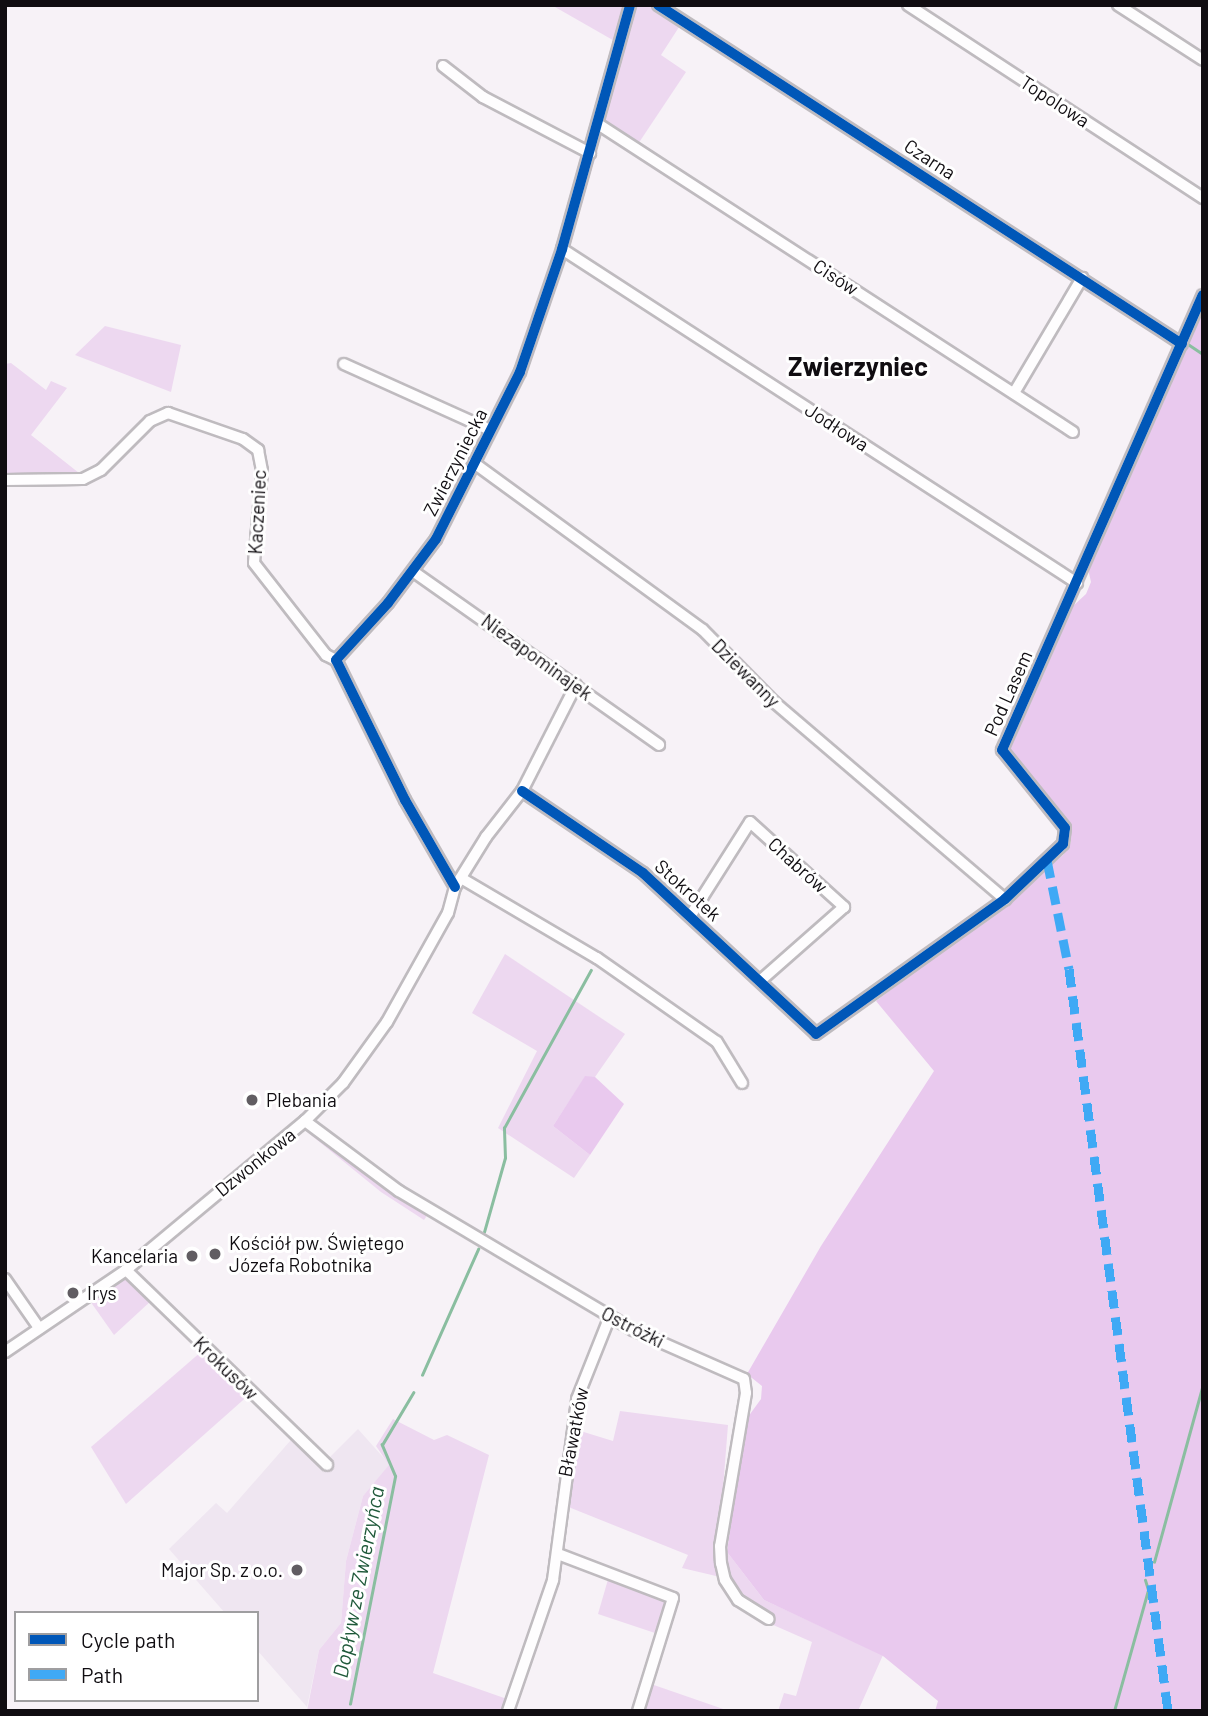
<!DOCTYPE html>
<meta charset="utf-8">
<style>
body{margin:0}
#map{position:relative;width:1208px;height:1716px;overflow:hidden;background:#f7f2f7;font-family:Barlow,sans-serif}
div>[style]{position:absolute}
.built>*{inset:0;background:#efe6f1}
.green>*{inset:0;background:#edd8f0}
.forest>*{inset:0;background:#e9c9ee}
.stream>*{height:2.5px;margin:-1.25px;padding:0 1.25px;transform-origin:1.25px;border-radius:1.25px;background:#8abea0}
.roads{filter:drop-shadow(2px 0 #bfbbbf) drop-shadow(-2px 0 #bfbbbf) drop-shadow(0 2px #bfbbbf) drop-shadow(0 -2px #bfbbbf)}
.minor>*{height:10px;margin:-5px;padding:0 5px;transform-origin:5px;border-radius:5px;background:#fefdfe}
.quiet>*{height:9px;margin-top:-4.5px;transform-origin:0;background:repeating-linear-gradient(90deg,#3fa9f5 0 18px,transparent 0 27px)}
.cycleway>*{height:10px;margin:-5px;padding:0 5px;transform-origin:5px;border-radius:5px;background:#0057b8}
.dots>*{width:19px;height:19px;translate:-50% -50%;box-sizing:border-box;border:4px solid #fff;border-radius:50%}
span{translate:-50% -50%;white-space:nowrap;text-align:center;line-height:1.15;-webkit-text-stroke:6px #fff;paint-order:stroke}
.street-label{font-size:19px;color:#100d11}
.poi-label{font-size:19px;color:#100d11}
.left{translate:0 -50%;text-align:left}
.right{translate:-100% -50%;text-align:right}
.water-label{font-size:21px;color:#1f593a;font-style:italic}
.district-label{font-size:26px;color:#100d11;font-weight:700}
.frame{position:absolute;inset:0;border:7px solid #100d11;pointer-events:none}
.legend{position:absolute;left:14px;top:1611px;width:245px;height:91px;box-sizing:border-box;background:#fff;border:2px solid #9f9ea0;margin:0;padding:9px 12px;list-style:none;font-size:21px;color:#100d11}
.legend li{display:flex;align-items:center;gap:14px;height:35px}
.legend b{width:35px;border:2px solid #9f9ea0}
</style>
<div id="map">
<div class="built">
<div style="clip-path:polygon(358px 1429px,390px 1465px,363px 1496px,346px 1561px,341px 1623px,319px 1650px,307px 1707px,257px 1650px,257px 1613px,225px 1613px,169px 1549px,216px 1503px,227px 1513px,297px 1433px,326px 1461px)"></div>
</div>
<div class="green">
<div style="clip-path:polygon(652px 5px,681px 24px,661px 55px,686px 72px,638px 144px,604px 123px,618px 43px,555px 7px)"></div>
<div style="clip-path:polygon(105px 326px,181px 345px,171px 392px,75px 355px)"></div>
<div style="clip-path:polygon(11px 363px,46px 390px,51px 381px,67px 388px,31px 435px,79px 473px,73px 485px,5px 484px,5px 364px)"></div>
<div style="clip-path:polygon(505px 954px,625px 1034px,595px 1077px,585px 1077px,553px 1126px,590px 1155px,574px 1178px,498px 1128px,537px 1051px,472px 1013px)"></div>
<div style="clip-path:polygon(306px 1131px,428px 1214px,424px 1220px,381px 1192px)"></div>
<div style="clip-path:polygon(127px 1276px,152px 1300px,114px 1335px,90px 1301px)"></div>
<div style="clip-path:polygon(202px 1351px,251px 1393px,126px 1504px,91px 1447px)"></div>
<div style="clip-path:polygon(620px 1411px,728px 1425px,716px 1576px,682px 1568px,688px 1555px,566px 1506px,574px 1429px,613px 1441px)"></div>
<div style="clip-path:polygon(393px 1419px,434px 1440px,447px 1435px,489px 1455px,433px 1673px,507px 1699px,502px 1711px,307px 1711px,319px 1650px,341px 1623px,346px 1561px,363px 1496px,389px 1465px,376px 1446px)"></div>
<div style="clip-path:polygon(727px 1552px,764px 1600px,883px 1655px,858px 1711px,778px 1711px,784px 1693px,796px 1696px,812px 1642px,771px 1624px,745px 1598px,729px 1578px)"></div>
<div style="clip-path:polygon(609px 1576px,667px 1598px,670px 1605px,661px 1635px,598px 1614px)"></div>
<div style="clip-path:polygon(651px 1684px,729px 1711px,642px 1711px)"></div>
</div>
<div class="forest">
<div style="clip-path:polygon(1203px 306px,1203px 1711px,935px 1711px,938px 1701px,883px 1656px,764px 1600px,727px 1552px,745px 1421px,761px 1399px,762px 1386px,747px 1374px,821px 1246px,934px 1071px,876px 1001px,1007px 902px,1063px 855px,1071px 842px,1071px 828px,1013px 761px,1010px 749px,1072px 607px,1086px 594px,1091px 582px,1088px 569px)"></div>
<div style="clip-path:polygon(585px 1076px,595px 1077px,624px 1104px,590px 1155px,553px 1126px)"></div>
</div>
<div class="stream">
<div style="left:1188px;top:344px;width:18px;rotate:34deg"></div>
<div style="left:484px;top:1232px;width:77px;rotate:-74.2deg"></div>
<div style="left:505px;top:1158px;width:30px;rotate:-92deg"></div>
<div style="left:504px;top:1128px;width:180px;rotate:-61.2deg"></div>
<div style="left:422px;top:1375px;width:138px;rotate:-66deg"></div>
<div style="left:1154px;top:1562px;width:185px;rotate:-74.6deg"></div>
<div style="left:350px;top:1704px;width:232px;rotate:-78.8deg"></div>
<div style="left:395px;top:1476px;width:34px;rotate:-113deg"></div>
<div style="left:382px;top:1445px;width:61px;rotate:-59.2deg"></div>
<div style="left:1114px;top:1711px;width:126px;rotate:-74.3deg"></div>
<div style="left:1148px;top:1590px;width:10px;rotate:-107deg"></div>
</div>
<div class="roads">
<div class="minor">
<div style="left:658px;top:5px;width:624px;rotate:32.9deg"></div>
<div style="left:908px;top:5px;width:353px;rotate:33.2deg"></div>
<div style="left:1118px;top:5px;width:101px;rotate:32.9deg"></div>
<div style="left:443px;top:66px;width:51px;rotate:37.8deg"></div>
<div style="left:483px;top:97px;width:121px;rotate:27.6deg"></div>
<div style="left:598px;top:124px;width:566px;rotate:32.96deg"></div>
<div style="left:562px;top:249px;width:614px;rotate:32.97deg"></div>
<div style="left:344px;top:364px;width:160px;rotate:24.3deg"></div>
<div style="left:1014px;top:393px;width:134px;rotate:-59.4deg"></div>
<div style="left:474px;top:463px;width:283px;rotate:36.1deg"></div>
<div style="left:703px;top:630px;width:101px;rotate:45.4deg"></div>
<div style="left:774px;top:702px;width:304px;rotate:40.5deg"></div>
<div style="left:5px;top:480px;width:78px;rotate:-0.7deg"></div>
<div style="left:83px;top:479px;width:20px;rotate:-27deg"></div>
<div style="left:101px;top:470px;width:69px;rotate:-45deg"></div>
<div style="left:150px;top:421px;width:20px;rotate:-24deg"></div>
<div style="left:168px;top:413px;width:79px;rotate:19.1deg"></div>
<div style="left:243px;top:439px;width:19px;rotate:36deg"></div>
<div style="left:258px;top:450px;width:21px;rotate:79deg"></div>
<div style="left:262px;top:471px;width:92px;rotate:95deg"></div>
<div style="left:254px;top:563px;width:117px;rotate:52deg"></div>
<div style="left:326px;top:655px;width:11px;rotate:27deg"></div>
<div style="left:414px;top:572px;width:300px;rotate:35.2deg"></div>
<div style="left:522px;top:791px;width:146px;rotate:34.1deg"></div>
<div style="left:643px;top:873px;width:236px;rotate:42.9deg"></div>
<div style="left:816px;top:1034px;width:232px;rotate:-35.5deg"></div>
<div style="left:1005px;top:899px;width:80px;rotate:-43.5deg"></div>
<div style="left:1063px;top:844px;width:16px;rotate:-83deg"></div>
<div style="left:1065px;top:828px;width:100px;rotate:-128.9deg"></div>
<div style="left:1002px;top:750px;width:497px;rotate:-66.2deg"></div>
<div style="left:461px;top:878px;width:158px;rotate:30.5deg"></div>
<div style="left:597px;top:958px;width:146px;rotate:35deg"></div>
<div style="left:717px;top:1042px;width:48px;rotate:58.6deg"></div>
<div style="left:455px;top:887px;width:100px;rotate:-119.9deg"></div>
<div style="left:405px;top:800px;width:156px;rotate:-116.2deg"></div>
<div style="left:336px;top:660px;width:77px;rotate:-47.6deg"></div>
<div style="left:388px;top:603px;width:80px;rotate:-53.1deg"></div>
<div style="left:436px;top:539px;width:187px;rotate:-63.3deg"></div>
<div style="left:520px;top:372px;width:130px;rotate:-71.1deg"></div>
<div style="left:562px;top:249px;width:253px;rotate:-74.4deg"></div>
<div style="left:691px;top:915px;width:110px;rotate:-57.6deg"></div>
<div style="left:750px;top:822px;width:127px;rotate:42.1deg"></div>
<div style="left:844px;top:907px;width:112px;rotate:138.6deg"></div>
<div style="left:305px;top:1121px;width:117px;rotate:36.7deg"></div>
<div style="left:399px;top:1191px;width:272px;rotate:30.7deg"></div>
<div style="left:633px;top:1330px;width:121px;rotate:23.8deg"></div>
<div style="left:744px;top:1379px;width:14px;rotate:82deg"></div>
<div style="left:746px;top:1393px;width:155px;rotate:99.6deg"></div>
<div style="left:720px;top:1546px;width:17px;rotate:87deg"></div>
<div style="left:721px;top:1563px;width:17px;rotate:77deg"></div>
<div style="left:725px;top:1580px;width:24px;rotate:57deg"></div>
<div style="left:738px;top:1600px;width:36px;rotate:32deg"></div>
<div style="left:126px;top:1270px;width:280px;rotate:44.1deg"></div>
<div style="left:5px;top:1279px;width:60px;rotate:55.2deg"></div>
<div style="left:5px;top:1352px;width:146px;rotate:-34.1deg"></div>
<div style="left:126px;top:1270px;width:233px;rotate:-39.8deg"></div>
<div style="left:305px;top:1121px;width:54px;rotate:-45deg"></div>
<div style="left:343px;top:1083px;width:75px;rotate:-54.2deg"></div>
<div style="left:387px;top:1022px;width:125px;rotate:-60.8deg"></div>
<div style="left:448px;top:913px;width:27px;rotate:-75deg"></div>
<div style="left:455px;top:887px;width:59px;rotate:-58.2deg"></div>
<div style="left:486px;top:837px;width:58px;rotate:-52deg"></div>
<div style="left:522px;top:791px;width:119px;rotate:-63deg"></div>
<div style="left:558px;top:1554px;width:123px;rotate:20.9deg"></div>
<div style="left:673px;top:1598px;width:118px;rotate:107.2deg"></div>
<div style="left:508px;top:1711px;width:139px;rotate:-71deg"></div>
<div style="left:553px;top:1580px;width:183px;rotate:-82.4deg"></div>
<div style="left:577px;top:1399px;width:89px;rotate:-68.3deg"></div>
</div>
</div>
<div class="quiet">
<div style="left:1047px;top:860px;width:111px;rotate:78.6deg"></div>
<div style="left:1069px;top:969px;width:749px;rotate:82.4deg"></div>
</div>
<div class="cycleway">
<div style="left:658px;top:5px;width:624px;rotate:32.9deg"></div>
<div style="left:522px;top:791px;width:146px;rotate:34.1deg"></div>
<div style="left:643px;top:873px;width:236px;rotate:42.9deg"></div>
<div style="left:816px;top:1034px;width:232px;rotate:-35.5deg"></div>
<div style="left:1005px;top:899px;width:80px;rotate:-43.5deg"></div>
<div style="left:1063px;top:844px;width:16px;rotate:-83deg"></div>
<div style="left:1065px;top:828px;width:100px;rotate:-128.9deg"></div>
<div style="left:1002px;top:750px;width:497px;rotate:-66.2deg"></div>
<div style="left:455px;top:887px;width:100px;rotate:-119.9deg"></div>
<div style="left:405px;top:800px;width:156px;rotate:-116.2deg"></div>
<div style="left:336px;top:660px;width:77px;rotate:-47.6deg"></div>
<div style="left:388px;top:603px;width:80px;rotate:-53.1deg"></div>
<div style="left:436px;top:539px;width:187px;rotate:-63.3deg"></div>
<div style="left:520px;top:372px;width:130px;rotate:-71.1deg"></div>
<div style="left:562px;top:249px;width:253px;rotate:-74.4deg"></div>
</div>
<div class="dots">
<div style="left:252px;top:1100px;background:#615d62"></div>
<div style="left:215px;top:1254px;background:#615d62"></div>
<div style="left:192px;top:1256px;background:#615d62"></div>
<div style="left:73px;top:1293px;background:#615d62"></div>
<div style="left:297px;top:1570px;background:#615d62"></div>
</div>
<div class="street-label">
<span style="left:1055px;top:101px;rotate:33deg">Topolowa</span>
<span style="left:930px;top:159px;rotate:33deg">Czarna</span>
<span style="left:836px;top:277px;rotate:33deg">Cisów</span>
<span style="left:837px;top:427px;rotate:33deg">Jodłowa</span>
<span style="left:455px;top:462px;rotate:-63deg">Zwierzyniecka</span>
<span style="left:257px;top:512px;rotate:-87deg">Kaczeniec</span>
<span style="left:537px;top:657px;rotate:36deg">Niezapominajek</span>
<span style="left:746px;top:673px;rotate:45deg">Dziewanny</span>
<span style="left:1008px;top:693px;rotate:-66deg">Pod Lasem</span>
<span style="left:798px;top:865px;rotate:42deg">Chabrów</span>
<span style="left:688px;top:890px;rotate:42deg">Stokrotek</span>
<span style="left:255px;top:1162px;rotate:-39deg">Dzwonkowa</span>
<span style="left:633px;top:1327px;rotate:27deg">Ostróżki</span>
<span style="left:226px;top:1368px;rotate:44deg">Krokusów</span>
<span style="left:573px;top:1432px;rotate:-79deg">Bławatków</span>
</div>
<div class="poi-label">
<span class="left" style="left:266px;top:1100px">Plebania</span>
<span class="left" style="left:229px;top:1254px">Kościół pw. Świętego<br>Józefa Robotnika</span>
<span class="right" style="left:178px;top:1256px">Kancelaria</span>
<span class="left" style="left:87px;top:1293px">Irys</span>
<span class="right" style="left:283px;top:1570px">Major Sp. z o.o.</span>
</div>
<div class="water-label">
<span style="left:358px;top:1582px;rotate:-79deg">Dopływ ze Zwierzyńca</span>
</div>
<div class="district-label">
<span style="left:858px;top:366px">Zwierzyniec</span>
</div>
<div class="frame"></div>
<ul class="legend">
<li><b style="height:9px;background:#0057b8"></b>Cycle path</li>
<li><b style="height:9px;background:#3fa9f5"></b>Path</li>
</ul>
</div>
